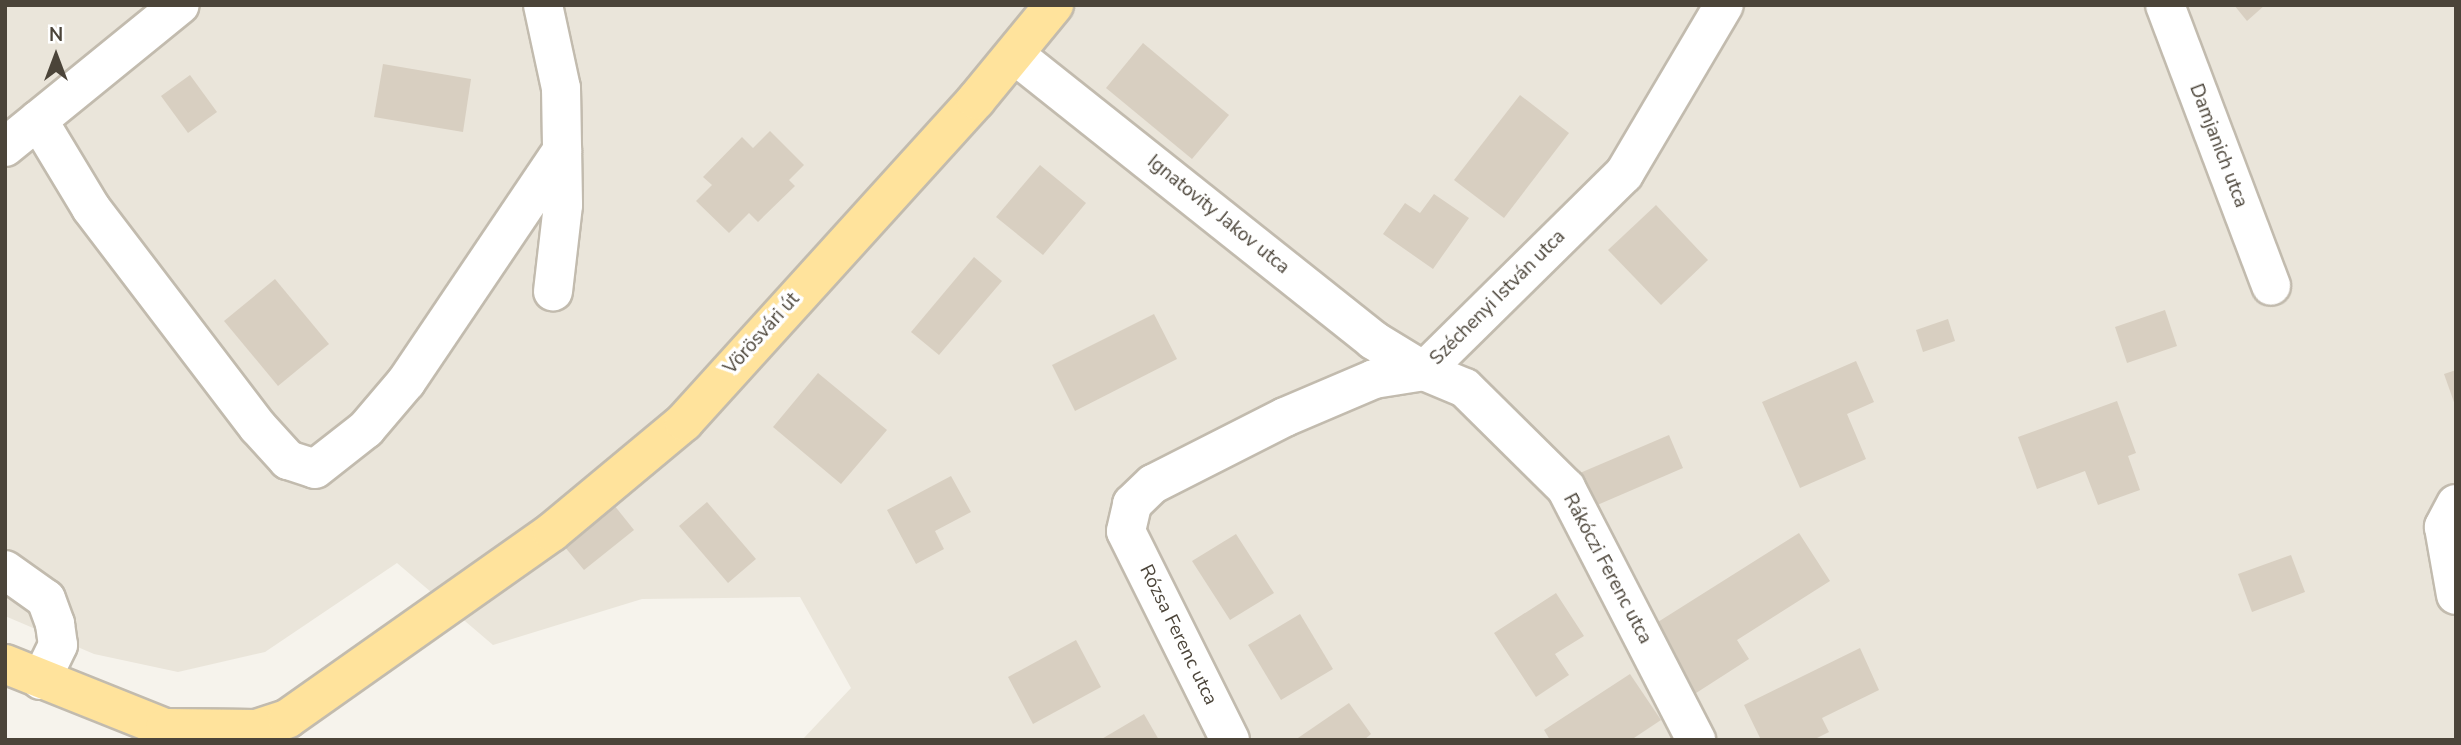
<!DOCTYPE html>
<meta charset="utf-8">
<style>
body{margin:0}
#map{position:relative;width:2461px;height:745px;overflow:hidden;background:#f6f3ec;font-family:"Nunito Sans",sans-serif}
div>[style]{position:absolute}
.residential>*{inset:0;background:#eae5da}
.building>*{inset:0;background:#d8cfc1}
.roads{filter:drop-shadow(2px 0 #c2bbae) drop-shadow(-2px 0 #c2bbae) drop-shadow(0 2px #c2bbae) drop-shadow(0 -2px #c2bbae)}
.minor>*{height:38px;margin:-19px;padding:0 19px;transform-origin:19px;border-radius:19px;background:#fff}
.major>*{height:38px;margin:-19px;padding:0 19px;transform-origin:19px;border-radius:19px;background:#ffe39c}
span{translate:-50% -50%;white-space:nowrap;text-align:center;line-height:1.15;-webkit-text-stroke:7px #fff;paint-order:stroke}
.street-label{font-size:19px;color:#4b4439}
.frame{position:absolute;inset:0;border:7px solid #4b4439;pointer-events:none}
.north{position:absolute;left:21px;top:21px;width:70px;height:70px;-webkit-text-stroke:5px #fff;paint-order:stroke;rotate:0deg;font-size:19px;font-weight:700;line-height:28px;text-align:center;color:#4b4439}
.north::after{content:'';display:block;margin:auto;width:24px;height:32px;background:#4b4439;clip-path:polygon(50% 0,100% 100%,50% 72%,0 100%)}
</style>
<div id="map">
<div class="residential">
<div style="clip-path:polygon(5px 5px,2456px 5px,2456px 740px,802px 740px,851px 688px,800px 597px,642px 599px,493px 645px,397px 563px,265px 652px,178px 672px,94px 654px,5px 616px)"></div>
</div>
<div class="building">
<div style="clip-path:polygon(2234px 5px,2265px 5px,2247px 21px)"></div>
<div style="clip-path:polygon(1143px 43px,1229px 115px,1192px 159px,1106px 88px)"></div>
<div style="clip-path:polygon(383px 64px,471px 79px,463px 132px,374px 117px)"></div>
<div style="clip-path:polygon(190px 75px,217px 112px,188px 133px,161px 96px)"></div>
<div style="clip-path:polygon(1520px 95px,1569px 133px,1504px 218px,1454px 180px)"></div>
<div style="clip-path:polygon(770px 131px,804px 165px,789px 180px,795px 186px,758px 222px,749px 213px,729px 233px,696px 201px,712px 185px,703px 177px,742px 137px,753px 148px)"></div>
<div style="clip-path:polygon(1040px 165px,1086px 203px,1043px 255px,996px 217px)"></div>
<div style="clip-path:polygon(1434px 194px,1469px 218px,1433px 269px,1383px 234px,1405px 203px,1420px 213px)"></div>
<div style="clip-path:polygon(1656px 205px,1708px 260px,1661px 305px,1608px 250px)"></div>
<div style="clip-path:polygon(974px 257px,1002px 281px,939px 355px,911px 332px)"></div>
<div style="clip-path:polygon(275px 279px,329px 344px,278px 386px,224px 321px)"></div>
<div style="clip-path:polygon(2165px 310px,2177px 346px,2127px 363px,2115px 327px)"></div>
<div style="clip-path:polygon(1154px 314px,1177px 359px,1075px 411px,1052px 365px)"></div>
<div style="clip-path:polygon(1948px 319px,1955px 341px,1923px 352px,1916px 330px)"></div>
<div style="clip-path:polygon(1856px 361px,1874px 402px,1847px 414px,1866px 459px,1800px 488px,1762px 402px)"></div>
<div style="clip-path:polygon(2456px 370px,2456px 405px,2455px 405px,2444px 374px)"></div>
<div style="clip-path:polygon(818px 373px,887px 430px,841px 484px,773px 427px)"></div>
<div style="clip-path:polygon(2117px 401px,2136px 453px,2128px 456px,2140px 490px,2098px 505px,2085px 471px,2037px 489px,2018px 437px)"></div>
<div style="clip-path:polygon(1669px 435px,1683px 468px,1595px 506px,1580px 473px)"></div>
<div style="clip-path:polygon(951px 476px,971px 512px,935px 531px,944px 549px,916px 564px,887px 510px)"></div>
<div style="clip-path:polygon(707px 502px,756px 559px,728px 583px,679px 526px)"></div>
<div style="clip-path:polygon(614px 505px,634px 530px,584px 570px,564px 546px)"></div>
<div style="clip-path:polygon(1799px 533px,1830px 581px,1737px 640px,1749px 659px,1693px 695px,1650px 627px)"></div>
<div style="clip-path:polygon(1236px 534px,1274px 593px,1230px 620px,1192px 561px)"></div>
<div style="clip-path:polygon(2291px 555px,2305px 592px,2252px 612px,2238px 574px)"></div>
<div style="clip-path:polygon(1556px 593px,1584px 636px,1555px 654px,1569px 675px,1536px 697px,1494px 633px)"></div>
<div style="clip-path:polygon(1300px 614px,1333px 669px,1281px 700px,1248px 645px)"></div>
<div style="clip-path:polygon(1076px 640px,1101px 687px,1033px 724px,1008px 677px)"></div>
<div style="clip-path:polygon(1860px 648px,1879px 690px,1822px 718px,1829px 732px,1813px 740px,1761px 740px,1744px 705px)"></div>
<div style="clip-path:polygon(1630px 674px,1661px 720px,1631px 740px,1550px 740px,1544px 730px)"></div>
<div style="clip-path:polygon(1349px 703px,1371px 734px,1364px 740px,1295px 740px)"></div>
<div style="clip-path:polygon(1144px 714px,1159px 740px,1100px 740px)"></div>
</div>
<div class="roads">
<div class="minor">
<div style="left:543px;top:5px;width:85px;rotate:77.8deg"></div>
<div style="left:561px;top:88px;width:117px;rotate:89deg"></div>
<div style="left:563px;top:205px;width:87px;rotate:96.6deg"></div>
<div style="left:2165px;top:5px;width:300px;rotate:69.3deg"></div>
<div style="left:1015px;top:55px;width:458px;rotate:38.5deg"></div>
<div style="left:1373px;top:340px;width:60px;rotate:31.3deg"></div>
<div style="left:1424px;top:371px;width:44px;rotate:22.5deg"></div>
<div style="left:1465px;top:388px;width:142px;rotate:44.7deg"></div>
<div style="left:1566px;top:488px;width:284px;rotate:62.7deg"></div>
<div style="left:38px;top:120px;width:103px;rotate:58.9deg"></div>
<div style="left:91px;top:208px;width:275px;rotate:52.7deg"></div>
<div style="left:258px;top:427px;width:45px;rotate:47.7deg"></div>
<div style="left:288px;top:460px;width:28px;rotate:18deg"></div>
<div style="left:315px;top:469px;width:65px;rotate:-38.1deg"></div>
<div style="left:366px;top:429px;width:62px;rotate:-49.6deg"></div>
<div style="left:406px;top:382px;width:279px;rotate:-56deg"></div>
<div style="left:5px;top:147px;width:225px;rotate:-39.1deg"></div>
<div style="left:2456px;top:504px;width:26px;rotate:118deg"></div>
<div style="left:2444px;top:527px;width:69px;rotate:80deg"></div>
<div style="left:5px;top:570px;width:50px;rotate:35.3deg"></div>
<div style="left:46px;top:599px;width:27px;rotate:70deg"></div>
<div style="left:55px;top:624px;width:21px;rotate:82deg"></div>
<div style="left:58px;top:645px;width:39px;rotate:116deg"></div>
<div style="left:1230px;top:740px;width:233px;rotate:-116.5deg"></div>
<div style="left:1126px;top:531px;width:28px;rotate:-77deg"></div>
<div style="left:1132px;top:504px;width:29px;rotate:-44deg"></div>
<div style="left:1153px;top:484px;width:148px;rotate:-26.9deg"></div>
<div style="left:1285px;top:417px;width:97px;rotate:-23.1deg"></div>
<div style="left:1374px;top:379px;width:51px;rotate:-9.1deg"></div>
<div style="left:1424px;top:371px;width:281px;rotate:-44.6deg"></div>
<div style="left:1624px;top:174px;width:196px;rotate:-59.4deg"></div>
</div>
<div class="major">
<div style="left:5px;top:664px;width:172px;rotate:21.8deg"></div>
<div style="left:165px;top:728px;width:91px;rotate:0.6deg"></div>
<div style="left:256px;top:729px;width:33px;rotate:-18deg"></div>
<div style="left:287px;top:719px;width:324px;rotate:-35.2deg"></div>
<div style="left:552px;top:532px;width:172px;rotate:-39.8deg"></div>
<div style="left:684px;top:422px;width:435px;rotate:-47.8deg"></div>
<div style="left:976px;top:100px;width:123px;rotate:-50.6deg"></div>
</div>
</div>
<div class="street-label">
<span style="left:2218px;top:146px;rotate:69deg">Damjanich utca</span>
<span style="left:1218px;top:215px;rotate:39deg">Ignatovity Jakov utca</span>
<span style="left:1498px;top:298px;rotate:-45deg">Széchenyi István utca</span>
<span style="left:762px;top:334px;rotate:-48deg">Vörösvári út</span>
<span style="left:1607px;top:569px;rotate:62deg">Rákóczi Ferenc utca</span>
<span style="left:1178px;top:635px;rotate:64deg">Rózsa Ferenc utca</span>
</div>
<div class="frame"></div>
<div class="north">N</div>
</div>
